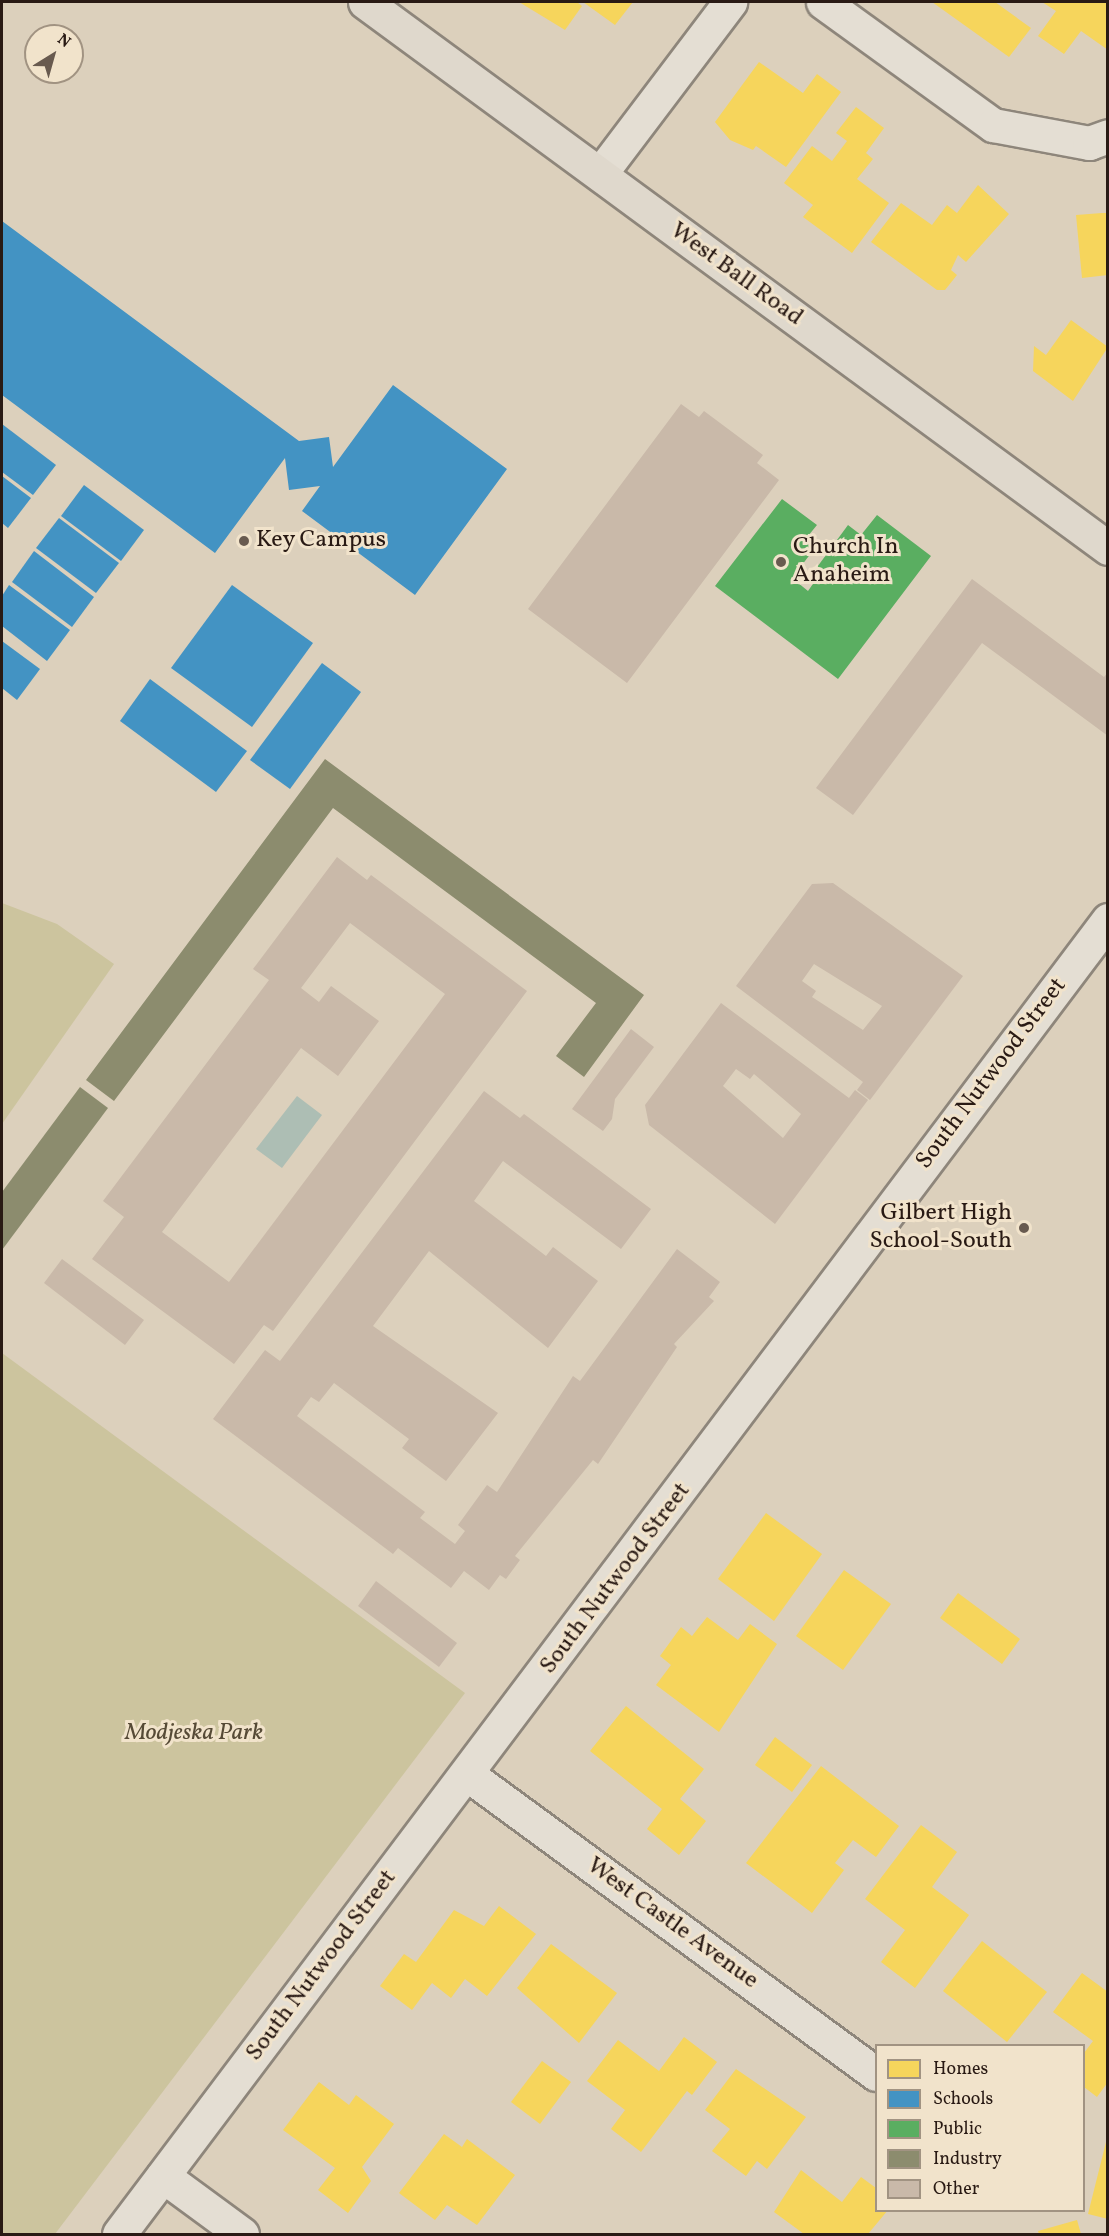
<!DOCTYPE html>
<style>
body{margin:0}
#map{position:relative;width:1109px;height:2236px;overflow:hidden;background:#dcd0bc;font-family:Vollkorn,serif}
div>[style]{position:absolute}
.green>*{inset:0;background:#ccc49e}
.water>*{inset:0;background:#adbeb4}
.homes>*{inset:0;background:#f6d55c}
.schools>*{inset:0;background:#4393c3}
.public>*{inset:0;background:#5aae61}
.industry>*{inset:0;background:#8c8c6e}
.building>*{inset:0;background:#c9b9a9}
.roads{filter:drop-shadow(2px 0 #8e867b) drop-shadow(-2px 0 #8e867b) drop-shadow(0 2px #8e867b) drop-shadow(0 -2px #8e867b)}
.minor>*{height:33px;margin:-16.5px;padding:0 16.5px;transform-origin:16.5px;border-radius:16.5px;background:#e4ded3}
.major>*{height:33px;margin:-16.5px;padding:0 16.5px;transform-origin:16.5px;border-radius:16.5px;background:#dfd8cc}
.dots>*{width:16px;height:16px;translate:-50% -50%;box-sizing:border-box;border:3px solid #f1e3cb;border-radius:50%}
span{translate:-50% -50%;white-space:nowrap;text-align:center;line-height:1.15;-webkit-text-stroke:6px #f1e3cb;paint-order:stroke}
.street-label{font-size:24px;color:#291a14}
.poi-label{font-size:24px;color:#291a14}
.left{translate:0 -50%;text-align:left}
.right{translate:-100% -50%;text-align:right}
.park-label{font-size:24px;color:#564a36;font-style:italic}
.frame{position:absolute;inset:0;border:3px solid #291a14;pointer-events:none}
.legend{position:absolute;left:875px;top:2044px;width:210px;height:168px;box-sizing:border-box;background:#f1e3cb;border:2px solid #a19382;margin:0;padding:8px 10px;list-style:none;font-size:18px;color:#291a14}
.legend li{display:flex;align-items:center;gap:12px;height:30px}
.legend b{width:30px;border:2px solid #a19382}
.north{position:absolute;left:24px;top:24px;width:60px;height:60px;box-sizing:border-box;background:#f1e3cb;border:2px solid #a19382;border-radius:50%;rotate:37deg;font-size:16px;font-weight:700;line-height:24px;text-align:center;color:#291a14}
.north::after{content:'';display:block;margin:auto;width:21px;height:27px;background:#685a4f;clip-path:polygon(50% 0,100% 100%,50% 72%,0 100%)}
</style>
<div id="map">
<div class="green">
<div style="clip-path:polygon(2px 903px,57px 924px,114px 964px,2px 1124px)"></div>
<div style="clip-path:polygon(2px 1353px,465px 1693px,55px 2234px,2px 2234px)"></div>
</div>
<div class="water">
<div style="clip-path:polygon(297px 1096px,322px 1115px,282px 1168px,256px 1149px)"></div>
</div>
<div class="homes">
<div style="clip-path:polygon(519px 2px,577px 2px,582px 6px,565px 30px)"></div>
<div style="clip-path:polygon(583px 2px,633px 2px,615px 25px)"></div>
<div style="clip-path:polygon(932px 2px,995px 2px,1031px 28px,1009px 57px)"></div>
<div style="clip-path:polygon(1042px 2px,1108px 2px,1108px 50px,1081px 31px,1064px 54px,1038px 36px,1056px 11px)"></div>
<div style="clip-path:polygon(759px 62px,803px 93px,817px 74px,841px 92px,786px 167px,756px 146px,753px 150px,730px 140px,715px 122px)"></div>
<div style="clip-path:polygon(856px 107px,884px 128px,866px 153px,873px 159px,857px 179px,889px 203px,852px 253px,803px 217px,813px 205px,784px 183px,812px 146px,832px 161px,847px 141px,836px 133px)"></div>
<div style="clip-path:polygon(978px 185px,1009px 214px,966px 262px,958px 255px,951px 270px,957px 275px,945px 290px,937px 290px,871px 242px,901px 203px,932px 225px,947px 205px,957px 213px)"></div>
<div style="clip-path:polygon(1102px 213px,1108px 213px,1108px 275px,1082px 278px,1076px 215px)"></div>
<div style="clip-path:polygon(1071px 320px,1108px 347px,1073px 401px,1033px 371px,1034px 346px,1046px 355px)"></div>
<div style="clip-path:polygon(766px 1513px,822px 1554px,774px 1621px,718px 1579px)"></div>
<div style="clip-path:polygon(844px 1570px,891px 1604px,843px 1670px,796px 1636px)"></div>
<div style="clip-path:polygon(958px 1593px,1020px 1639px,1002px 1664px,940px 1618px)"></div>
<div style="clip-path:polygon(707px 1617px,738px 1640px,750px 1624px,777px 1644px,719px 1732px,656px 1685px,671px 1665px,660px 1656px,681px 1627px,692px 1636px)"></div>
<div style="clip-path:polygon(626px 1706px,704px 1769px,680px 1799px,706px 1821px,679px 1855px,647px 1829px,662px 1809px,590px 1751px)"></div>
<div style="clip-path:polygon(775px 1737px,812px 1765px,792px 1792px,755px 1765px)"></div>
<div style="clip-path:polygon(821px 1766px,899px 1826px,876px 1857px,853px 1840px,835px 1863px,844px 1870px,812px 1913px,746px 1863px)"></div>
<div style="clip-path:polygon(921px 1825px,957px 1852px,932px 1887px,969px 1915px,915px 1988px,881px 1962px,905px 1930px,865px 1899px)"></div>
<div style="clip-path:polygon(499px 1906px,536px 1934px,487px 1996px,465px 1979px,451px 1998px,432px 1983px,412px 2010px,380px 1986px,404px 1954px,416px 1962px,454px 1910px,484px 1926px)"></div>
<div style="clip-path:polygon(982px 1941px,1047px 1992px,1007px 2042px,943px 1991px)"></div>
<div style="clip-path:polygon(551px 1944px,617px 1993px,579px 2043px,517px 1988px)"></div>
<div style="clip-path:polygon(1082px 1973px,1108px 1992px,1108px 2082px,1097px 2097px,1084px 2087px,1084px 2053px,1093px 2041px,1053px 2012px)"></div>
<div style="clip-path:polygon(684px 2037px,717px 2062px,692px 2095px,687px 2091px,641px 2152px,611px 2129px,625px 2110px,587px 2081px,618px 2040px,659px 2071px)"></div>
<div style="clip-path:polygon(542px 2061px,571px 2082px,540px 2124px,511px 2102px)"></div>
<div style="clip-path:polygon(736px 2069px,806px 2117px,767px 2169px,757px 2161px,746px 2176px,712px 2151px,730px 2129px,705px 2110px)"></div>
<div style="clip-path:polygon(319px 2082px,349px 2105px,356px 2095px,394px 2124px,362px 2167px,371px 2181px,348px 2213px,318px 2190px,335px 2168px,283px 2130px)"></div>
<div style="clip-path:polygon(444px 2134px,462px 2147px,467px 2139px,515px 2175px,477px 2225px,447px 2205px,435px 2220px,399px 2193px)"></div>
<div style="clip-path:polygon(1107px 2138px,1108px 2138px,1108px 2219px,1088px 2214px)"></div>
<div style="clip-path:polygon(801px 2170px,842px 2202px,861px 2177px,876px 2188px,876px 2210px,888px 2210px,868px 2234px,804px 2234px,774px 2212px)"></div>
<div style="clip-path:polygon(1077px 2220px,1081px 2234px,1039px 2234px,1038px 2231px)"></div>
</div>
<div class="schools">
<div style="clip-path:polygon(2px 221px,299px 441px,329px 437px,333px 467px,393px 385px,507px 469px,415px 595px,302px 511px,320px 486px,289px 490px,285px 458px,215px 553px,2px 395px)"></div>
<div style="clip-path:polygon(2px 424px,56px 465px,33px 495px,2px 472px)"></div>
<div style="clip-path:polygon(2px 476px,31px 498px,8px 528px,2px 523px)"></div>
<div style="clip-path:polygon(84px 485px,144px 530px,121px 561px,61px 516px)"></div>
<div style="clip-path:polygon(59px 518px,119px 563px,96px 593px,36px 548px)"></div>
<div style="clip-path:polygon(34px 551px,94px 597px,72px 627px,12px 582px)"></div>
<div style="clip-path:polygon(9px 585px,70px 630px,47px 661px,2px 626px,2px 596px)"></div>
<div style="clip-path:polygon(232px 585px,313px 643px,252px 727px,171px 668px)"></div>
<div style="clip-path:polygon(2px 641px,40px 669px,17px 700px,2px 688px)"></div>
<div style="clip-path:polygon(322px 663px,361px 692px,290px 789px,250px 760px)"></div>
<div style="clip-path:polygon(150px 679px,247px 751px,216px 792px,120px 721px)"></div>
</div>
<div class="public">
<div style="clip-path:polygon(782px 499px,817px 525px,808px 536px,818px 544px,792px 578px,808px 591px,817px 578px,812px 574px,848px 525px,861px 535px,877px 515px,931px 556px,838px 679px,715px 586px)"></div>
</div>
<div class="industry">
<div style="clip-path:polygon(325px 759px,644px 995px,584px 1077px,556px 1056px,596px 1003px,333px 808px,114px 1101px,86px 1080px)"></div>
<div style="clip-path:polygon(80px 1087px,108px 1108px,2px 1250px,2px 1192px)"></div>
</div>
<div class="building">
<div style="clip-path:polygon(681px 404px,699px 417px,704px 411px,763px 455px,757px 463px,779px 480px,627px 683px,528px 609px)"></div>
<div style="clip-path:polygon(972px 579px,1104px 677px,1108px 672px,1108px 736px,982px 643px,853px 815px,816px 788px)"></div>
<div style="clip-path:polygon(evenodd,337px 857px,367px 880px,371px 875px,527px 991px,273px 1331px,264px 1325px,234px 1364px,92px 1259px,124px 1217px,103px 1201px,269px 980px,253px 969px,337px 857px,350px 923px,445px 994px,229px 1282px,162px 1232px,301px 1048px,338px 1076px,379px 1021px,331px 986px,319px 1002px,301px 988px,350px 923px)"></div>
<div style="clip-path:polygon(evenodd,833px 883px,963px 976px,870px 1100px,857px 1090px,863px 1082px,736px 986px,812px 884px,833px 883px,814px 964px,882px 1006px,863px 1030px,812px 997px,816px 991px,802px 981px,814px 964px)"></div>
<div style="clip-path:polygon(evenodd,721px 1003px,849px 1098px,855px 1090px,868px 1100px,775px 1224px,649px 1125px,645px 1105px,721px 1003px,736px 1069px,750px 1079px,754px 1074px,801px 1114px,783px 1138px,723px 1086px,736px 1069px)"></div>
<div style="clip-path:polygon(631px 1029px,654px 1047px,615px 1099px,612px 1119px,603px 1131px,572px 1109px)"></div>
<div style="clip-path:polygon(484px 1091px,520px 1118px,524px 1114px,651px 1209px,621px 1249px,503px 1161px,474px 1201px,546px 1256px,553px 1247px,598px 1281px,548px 1348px,429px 1251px,373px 1326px,498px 1413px,446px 1481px,402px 1448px,409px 1439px,334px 1383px,319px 1402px,311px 1397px,297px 1416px,425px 1512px,420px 1518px,455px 1544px,465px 1531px,458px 1525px,487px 1485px,497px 1492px,573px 1376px,580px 1381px,677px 1249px,720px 1282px,709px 1297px,714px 1301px,674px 1344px,677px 1347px,598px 1464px,593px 1460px,515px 1556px,520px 1560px,506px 1579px,500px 1575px,489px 1590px,464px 1571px,451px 1588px,398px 1548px,393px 1554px,213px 1419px,265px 1350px,280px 1361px)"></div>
<div style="clip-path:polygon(62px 1259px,144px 1320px,125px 1345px,44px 1283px)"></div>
<div style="clip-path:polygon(376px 1581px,457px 1643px,439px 1667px,358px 1606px)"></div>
</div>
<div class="roads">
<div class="minor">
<div style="left:823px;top:2px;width:210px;rotate:35.9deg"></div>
<div style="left:993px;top:125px;width:98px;rotate:10.6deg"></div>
<div style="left:1089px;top:143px;width:20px;rotate:-20deg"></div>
<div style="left:600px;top:174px;width:216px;rotate:-52.9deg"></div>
<div style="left:467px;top:1774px;width:507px;rotate:36.26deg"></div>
<div style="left:163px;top:2176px;width:98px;rotate:36.3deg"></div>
<div style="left:119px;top:2234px;width:1645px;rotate:-53.03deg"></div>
</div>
<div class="major">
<div style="left:365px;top:2px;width:922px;rotate:36.31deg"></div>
</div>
</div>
<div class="dots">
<div style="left:244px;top:541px;background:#685a4f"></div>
<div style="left:781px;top:562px;background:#685a4f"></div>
<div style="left:1024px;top:1228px;background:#685a4f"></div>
</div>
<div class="street-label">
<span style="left:736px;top:275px;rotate:36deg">West Ball Road</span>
<span style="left:992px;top:1074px;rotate:-53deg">South Nutwood Street</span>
<span style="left:616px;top:1579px;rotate:-53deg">South Nutwood Street</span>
<span style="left:672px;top:1924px;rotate:36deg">West Castle Avenue</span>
<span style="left:322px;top:1966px;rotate:-53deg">South Nutwood Street</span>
</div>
<div class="poi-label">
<span class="left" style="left:256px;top:541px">Key Campus</span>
<span class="left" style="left:793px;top:562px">Church In<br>Anaheim</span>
<span class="right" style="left:1012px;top:1228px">Gilbert High<br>School-South</span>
</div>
<div class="park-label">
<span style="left:194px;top:1734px">Modjeska Park</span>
</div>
<div class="frame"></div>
<ul class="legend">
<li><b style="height:16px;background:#f6d55c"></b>Homes</li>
<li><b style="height:16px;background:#4393c3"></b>Schools</li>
<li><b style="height:16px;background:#5aae61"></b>Public</li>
<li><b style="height:16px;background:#8c8c6e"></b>Industry</li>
<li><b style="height:16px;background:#c9b9a9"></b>Other</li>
</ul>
<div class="north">N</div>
</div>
